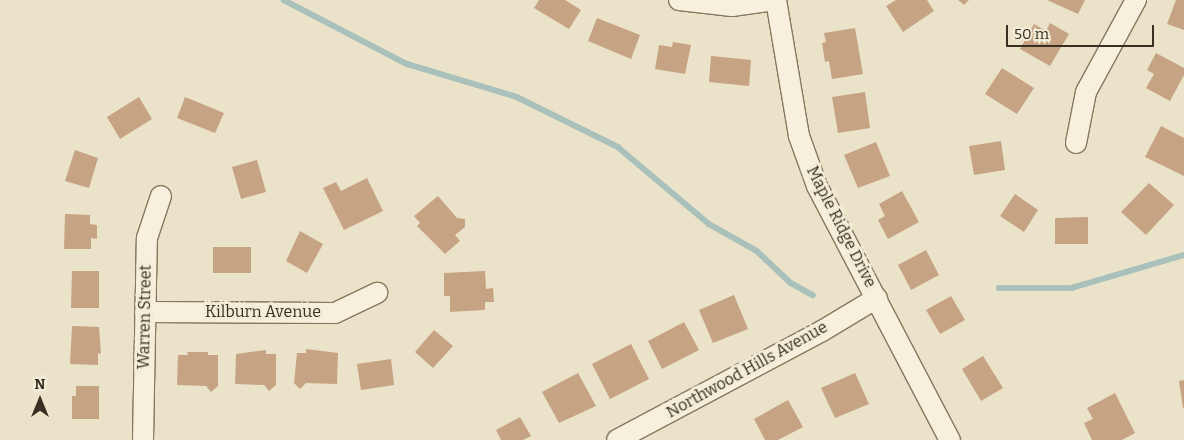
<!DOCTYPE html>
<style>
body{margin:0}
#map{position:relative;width:1184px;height:440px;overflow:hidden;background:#ebe3c9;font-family:Bitter,serif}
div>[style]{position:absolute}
.stream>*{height:5.5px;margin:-2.75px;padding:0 2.75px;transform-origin:2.75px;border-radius:2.75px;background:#a9c0bb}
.building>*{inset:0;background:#c6a382}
.roads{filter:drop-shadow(1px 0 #86765f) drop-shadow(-1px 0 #86765f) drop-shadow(0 1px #86765f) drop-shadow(0 -1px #86765f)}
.minor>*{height:20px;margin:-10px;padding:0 10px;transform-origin:10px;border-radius:10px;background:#f6f0dc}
span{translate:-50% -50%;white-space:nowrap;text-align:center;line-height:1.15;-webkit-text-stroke:5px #f3edd8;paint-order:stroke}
.street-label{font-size:16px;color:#382e21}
.north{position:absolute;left:15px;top:375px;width:50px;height:50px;-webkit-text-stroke:4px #f3edd8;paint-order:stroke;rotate:0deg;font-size:14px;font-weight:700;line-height:20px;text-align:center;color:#382e21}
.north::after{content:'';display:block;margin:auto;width:18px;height:22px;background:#382e21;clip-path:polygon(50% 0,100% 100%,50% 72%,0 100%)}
.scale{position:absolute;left:1006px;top:25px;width:148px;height:22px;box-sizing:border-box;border:2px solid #382e21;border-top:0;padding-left:6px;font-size:15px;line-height:18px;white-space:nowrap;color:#382e21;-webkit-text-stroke:4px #f3edd8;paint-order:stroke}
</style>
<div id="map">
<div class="stream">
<div style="left:284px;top:0;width:139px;rotate:27.5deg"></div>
<div style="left:407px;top:64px;width:115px;rotate:16.7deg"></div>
<div style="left:517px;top:97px;width:113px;rotate:26.3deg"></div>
<div style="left:618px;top:147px;width:119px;rotate:40.2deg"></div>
<div style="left:709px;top:224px;width:55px;rotate:29.4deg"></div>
<div style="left:757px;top:251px;width:47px;rotate:43.3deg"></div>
<div style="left:791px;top:283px;width:25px;rotate:29deg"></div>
<div style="left:999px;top:288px;width:73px"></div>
<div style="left:1072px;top:288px;width:117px;rotate:-16.4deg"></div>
</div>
<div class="building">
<div style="clip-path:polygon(539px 0,565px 0,581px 10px,569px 29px,534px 8px)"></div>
<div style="clip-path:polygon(896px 0,927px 0,934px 11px,903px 32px,886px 6px)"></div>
<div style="clip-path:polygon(958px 0,969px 0,964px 5px)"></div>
<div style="clip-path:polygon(1047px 0,1085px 0,1078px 14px)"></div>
<div style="clip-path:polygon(1176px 0,1184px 0,1184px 30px,1167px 24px)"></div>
<div style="clip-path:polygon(597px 18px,640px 35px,631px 59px,588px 41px)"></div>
<div style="clip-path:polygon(1050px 23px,1069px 34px,1050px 66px,1020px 49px,1034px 24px,1046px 31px)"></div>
<div style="clip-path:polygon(855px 28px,863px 74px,832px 79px,829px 61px,825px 62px,822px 43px,826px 42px,824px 33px)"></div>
<div style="clip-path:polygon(673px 42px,691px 45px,685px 74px,655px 69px,659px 45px,672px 47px)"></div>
<div style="clip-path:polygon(1156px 53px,1184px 68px,1184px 75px,1170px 101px,1146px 88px,1154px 74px,1147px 70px)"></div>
<div style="clip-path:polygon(711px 56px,751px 60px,749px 86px,709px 82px)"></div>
<div style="clip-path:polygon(1002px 68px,1034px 88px,1017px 114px,985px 94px)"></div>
<div style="clip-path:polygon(865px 92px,870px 128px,838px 133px,832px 97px)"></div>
<div style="clip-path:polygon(139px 97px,152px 119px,120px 139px,107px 117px)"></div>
<div style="clip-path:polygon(185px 97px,224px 113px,215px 133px,177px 118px)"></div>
<div style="clip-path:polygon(1161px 126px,1184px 138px,1184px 176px,1145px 157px)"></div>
<div style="clip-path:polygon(1001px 141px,1005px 170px,974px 175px,969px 146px)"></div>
<div style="clip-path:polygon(876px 142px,890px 176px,858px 188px,844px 155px)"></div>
<div style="clip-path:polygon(75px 150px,98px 158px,89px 188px,65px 181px)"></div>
<div style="clip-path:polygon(257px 160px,266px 192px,241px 199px,232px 167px)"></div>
<div style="clip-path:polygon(367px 178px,383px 211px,344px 230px,323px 188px,336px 182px,341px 191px)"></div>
<div style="clip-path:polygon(1149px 183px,1174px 205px,1146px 235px,1121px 212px)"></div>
<div style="clip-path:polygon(902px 191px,919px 222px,888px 239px,878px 220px,885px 216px,879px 204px)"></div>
<div style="clip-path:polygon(1015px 194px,1038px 210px,1024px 232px,1000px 216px)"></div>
<div style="clip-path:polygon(438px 196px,457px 218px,465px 219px,465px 227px,455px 235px,460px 241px,445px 254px,417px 226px,420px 223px,414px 216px)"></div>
<div style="clip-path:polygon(65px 214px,90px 215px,90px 224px,97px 225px,97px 239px,91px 238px,91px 249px,64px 249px)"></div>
<div style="clip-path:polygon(1088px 217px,1088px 244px,1055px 244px,1055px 218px)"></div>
<div style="clip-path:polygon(300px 231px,323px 244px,307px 273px,286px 261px)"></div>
<div style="clip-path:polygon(213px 247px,251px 247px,251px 273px,213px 273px)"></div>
<div style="clip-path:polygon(926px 250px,939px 275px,911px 290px,898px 265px)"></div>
<div style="clip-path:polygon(72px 271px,99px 271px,99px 308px,71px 308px)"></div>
<div style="clip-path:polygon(485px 271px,486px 289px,493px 288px,494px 302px,485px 302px,485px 310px,450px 312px,450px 296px,444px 296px,444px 273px)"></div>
<div style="clip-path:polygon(734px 295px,748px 329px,713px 343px,699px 310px)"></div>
<div style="clip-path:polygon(951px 296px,965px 320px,940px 334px,926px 310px)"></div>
<div style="clip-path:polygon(684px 322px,699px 350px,662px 369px,648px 341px)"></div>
<div style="clip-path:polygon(72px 326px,99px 327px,101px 354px,98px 353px,98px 365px,70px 364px)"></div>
<div style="clip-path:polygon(434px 330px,453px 346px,433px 368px,415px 352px)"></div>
<div style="clip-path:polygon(631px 344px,649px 379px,610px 399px,592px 364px)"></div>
<div style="clip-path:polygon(306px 349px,338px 353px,337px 384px,306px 383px,300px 389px,294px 383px,297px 353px,306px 353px)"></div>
<div style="clip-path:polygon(266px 350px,266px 354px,276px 354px,276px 385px,269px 391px,264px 385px,235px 384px,236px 354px)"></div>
<div style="clip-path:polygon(187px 352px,208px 352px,208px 355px,218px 355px,218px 386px,211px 392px,206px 386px,177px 385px,178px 355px,188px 355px)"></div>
<div style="clip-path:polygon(983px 356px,1003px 388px,981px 401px,962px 369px)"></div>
<div style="clip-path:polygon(391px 359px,394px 385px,361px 390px,357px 364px)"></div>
<div style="clip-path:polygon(578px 373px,596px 406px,559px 423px,542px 392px)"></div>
<div style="clip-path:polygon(855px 373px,869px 404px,835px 418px,821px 388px)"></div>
<div style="clip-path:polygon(1184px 380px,1184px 408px,1183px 408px,1179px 381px)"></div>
<div style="clip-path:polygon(76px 386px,99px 386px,99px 419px,72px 419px,72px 396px,76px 396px)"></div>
<div style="clip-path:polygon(1115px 393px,1135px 433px,1122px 440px,1092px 440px,1084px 423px,1093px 419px,1087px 408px)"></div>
<div style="clip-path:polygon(788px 400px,803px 427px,778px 440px,765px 440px,754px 419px)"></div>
<div style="clip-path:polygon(520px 417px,531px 436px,523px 440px,501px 440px,496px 430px)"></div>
</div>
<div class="roads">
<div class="minor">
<div style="left:679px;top:0;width:53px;rotate:6.5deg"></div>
<div style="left:732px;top:6px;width:43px;rotate:-7.9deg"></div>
<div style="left:776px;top:0;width:138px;rotate:80.4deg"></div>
<div style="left:799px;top:136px;width:53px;rotate:70.2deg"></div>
<div style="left:817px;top:186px;width:287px;rotate:62.4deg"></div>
<div style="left:1076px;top:143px;width:52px;rotate:-78.9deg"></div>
<div style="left:1086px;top:92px;width:105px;rotate:-61.5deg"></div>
<div style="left:145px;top:312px;width:190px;rotate:0.3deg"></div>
<div style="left:335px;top:313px;width:47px;rotate:-25.5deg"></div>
<div style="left:143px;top:440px;width:202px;rotate:-88.9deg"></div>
<div style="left:147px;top:238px;width:44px;rotate:-71.6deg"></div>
<div style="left:617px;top:440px;width:232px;rotate:-28deg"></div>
<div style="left:822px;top:331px;width:64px;rotate:-31deg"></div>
</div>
</div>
<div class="street-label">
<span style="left:841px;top:227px;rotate:63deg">Maple Ridge Drive</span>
<span style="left:263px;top:312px">Kilburn Avenue</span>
<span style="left:145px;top:317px;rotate:-89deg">Warren Street</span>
<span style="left:747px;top:370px;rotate:-29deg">Northwood Hills Avenue</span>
</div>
<div class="north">N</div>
<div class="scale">50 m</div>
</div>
